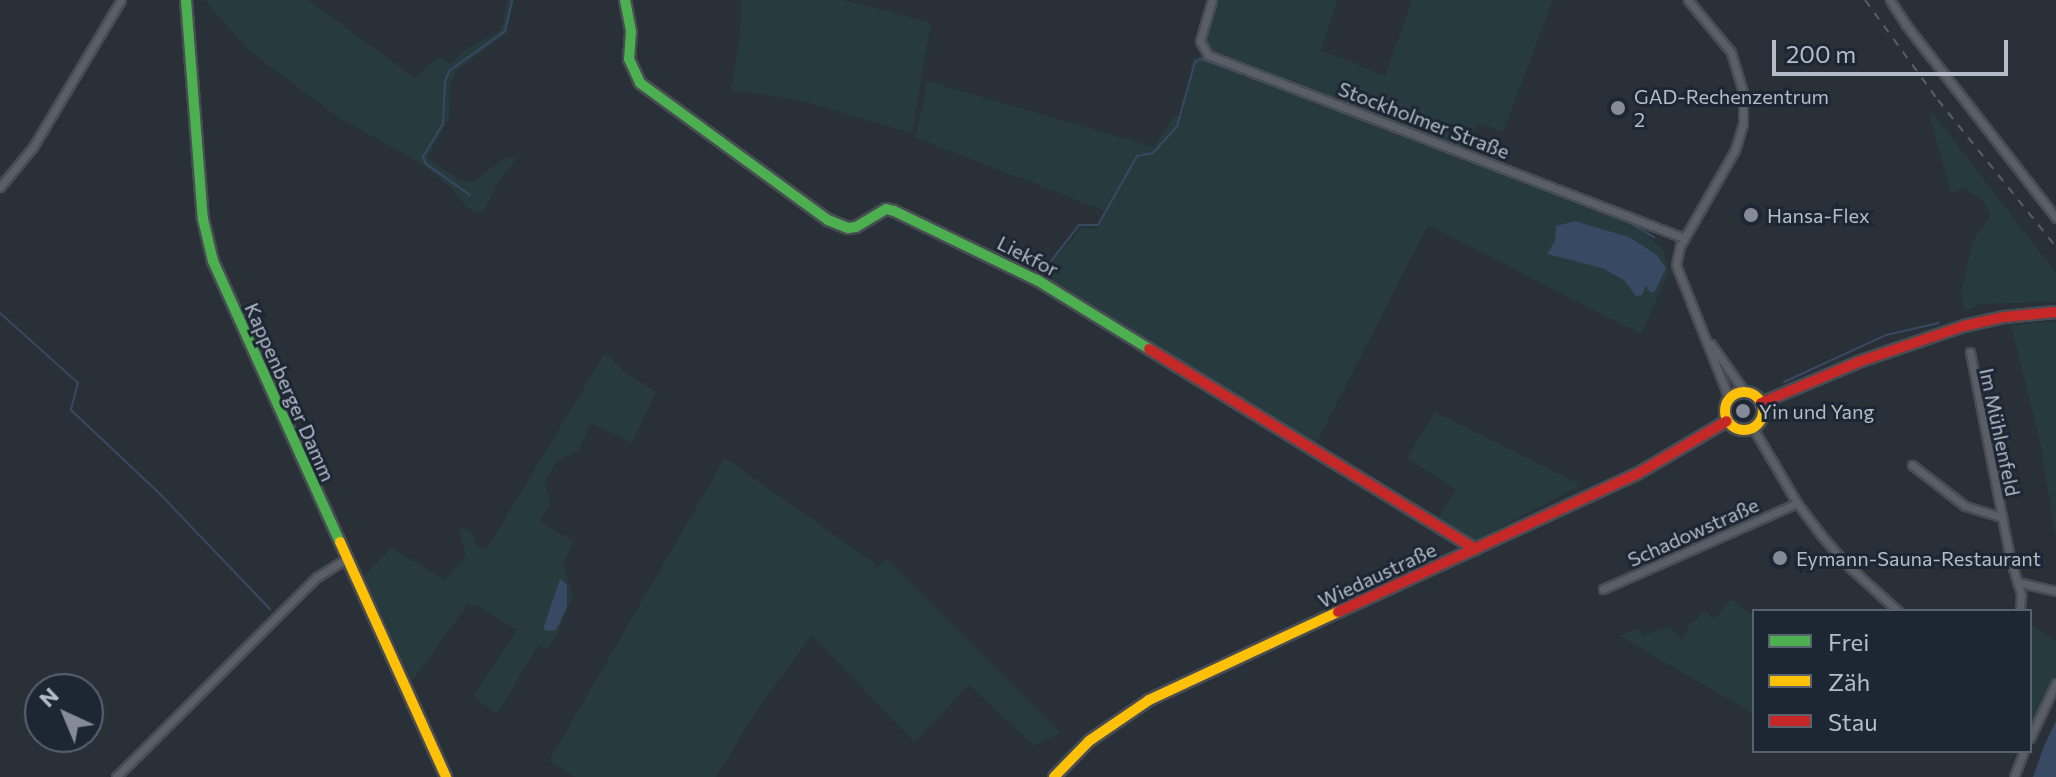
<!DOCTYPE html>
<meta charset="utf-8">
<style>
body{margin:0}
#map{position:relative;width:2056px;height:777px;overflow:hidden;background:#2a3038;font-family:Commissioner,sans-serif}
div>[style]{position:absolute}
.green>*{inset:0;background:#273a3e}
.water>*{inset:0;background:#384963}
.stream>*{height:2px;margin:-1px;padding:0 1px;transform-origin:1px;border-radius:1px;background:#384963}
.roads{filter:drop-shadow(2px 0 #484c53) drop-shadow(-2px 0 #484c53) drop-shadow(0 2px #484c53) drop-shadow(0 -2px #484c53)}
.street>*{height:7px;margin:-3.5px;padding:0 3.5px;transform-origin:3.5px;border-radius:3.5px;background:#5a5e66}
.fast>*{height:10px;margin:-5px;padding:0 5px;transform-origin:5px;border-radius:5px;background:#4caf50}
.slow>*{height:10px;margin:-5px;padding:0 5px;transform-origin:5px;border-radius:5px;background:#ffc107}
.slow>.ring{margin:-5px;padding:0;box-sizing:content-box;background:none;border:10px solid #ffc107;border-radius:50%}
.jam>*{height:10px;margin:-5px;padding:0 5px;transform-origin:5px;border-radius:5px;background:#c62828}
.rail>*{height:2px;margin-top:-1px;transform-origin:0;background:repeating-linear-gradient(90deg,#595d64 0 8px,transparent 0 16px)}
.dots>*{width:22px;height:22px;translate:-50% -50%;box-sizing:border-box;border:4px solid #1d2633;border-radius:50%}
span{translate:-50% -50%;white-space:nowrap;text-align:center;line-height:1.15;-webkit-text-stroke:6px #1d2633;paint-order:stroke}
.poi-label{font-size:20px;color:#b4bcc9}
.left{translate:0 -50%;text-align:left}
.street-label{font-size:20px;color:#b4bcc9}
.legend{position:absolute;left:1752px;top:609px;width:280px;height:144px;box-sizing:border-box;background:#1d2633;border:2px solid #59626f;margin:0;padding:10px 14px;list-style:none;font-size:24px;color:#b4bcc9}
.legend li{display:flex;align-items:center;gap:16px;height:40px}
.legend b{width:40px;border:2px solid #59626f}
.north{position:absolute;left:24px;top:673px;width:80px;height:80px;box-sizing:border-box;background:#1d2633;border:2px solid #59626f;border-radius:50%;rotate:316deg;font-size:22px;font-weight:700;line-height:32px;text-align:center;color:#b4bcc9}
.north::after{content:'';display:block;margin:auto;width:28px;height:36px;background:#848b96;clip-path:polygon(50% 0,100% 100%,50% 72%,0 100%)}
.scale{position:absolute;left:1772px;top:40px;width:236px;height:36px;box-sizing:border-box;border:4px solid #b4bcc9;border-top:0;padding-left:10px;font-size:24px;line-height:28px;white-space:nowrap;color:#b4bcc9;-webkit-text-stroke:6px #1d2633;paint-order:stroke}
</style>
<div id="map">
<div class="green">
<div style="clip-path:polygon(205px 0,308px 0,415px 78px,439px 56px,450px 64px,472px 45px,497px 33px,502px 26px,508px 0,514px 0,507px 30px,511px 30px,456px 71px,450px 85px,449px 118px,427px 158px,459px 180px,472px 182px,505px 158px,517px 158px,496px 184px,483px 214px,467px 208px,451px 187px,417px 161px,338px 117px,247px 49px)"></div>
<div style="clip-path:polygon(741px 0,844px 0,931px 23px,912px 133px,799px 100px,731px 90px,740px 36px)"></div>
<div style="clip-path:polygon(1217px 0,1338px 0,1321px 50px,1385px 76px,1412px 0,1553px 0,1503px 132px,1477px 123px,1465px 149px,1204px 50px)"></div>
<div style="clip-path:polygon(1200px 56px,1578px 200px,1638px 227px,1663px 250px,1669px 272px,1642px 332px,1639px 333px,1428px 225px,1316px 444px,1040px 276px,1082px 227px,1096px 229px,1108px 212px,916px 138px,927px 81px,1154px 147px,1175px 115px,1182px 116px,1193px 58px)"></div>
<div style="clip-path:polygon(1929px 113px,1934px 115px,2056px 273px,2056px 302px,1981px 304px,1965px 311px,1961px 293px,1973px 240px,1991px 215px,1983px 201px,1965px 188px,1951px 193px)"></div>
<div style="clip-path:polygon(2056px 321px,2056px 538px,2040px 441px,2011px 325px)"></div>
<div style="clip-path:polygon(605px 353px,622px 370px,656px 392px,632px 443px,591px 423px,578px 451px,556px 462px,545px 481px,550px 505px,540px 521px,574px 542px,563px 564px,573px 596px,558px 633px,546px 650px,538px 645px,497px 714px,473px 696px,517px 630px,476px 605px,474px 607px,468px 604px,412px 681px,364px 576px,392px 548px,444px 580px,466px 556px,458px 526px,471px 532px,477px 546px,486px 550px)"></div>
<div style="clip-path:polygon(1435px 412px,1581px 485px,1474px 541px,1438px 519px,1456px 490px,1407px 458px)"></div>
<div style="clip-path:polygon(725px 458px,874px 563px,875px 569px,886px 559px,1060px 733px,1034px 746px,969px 685px,914px 742px,812px 635px,757px 710px,716px 777px,575px 777px,549px 761px)"></div>
<div style="clip-path:polygon(1731px 599px,1754px 617px,1754px 714px,1620px 636px,1638px 628px,1644px 636px,1668px 626px,1682px 639px,1688px 627px,1705px 611px,1715px 619px)"></div>
<div style="clip-path:polygon(2030px 625px,2056px 641px,2056px 676px,2030px 730px)"></div>
</div>
<div class="water">
<div style="clip-path:polygon(1575px 221px,1629px 237px,1657px 255px,1666px 268px,1655px 291px,1650px 293px,1646px 285px,1642px 295px,1636px 296px,1624px 280px,1602px 268px,1547px 254px,1555px 241px,1556px 226px)"></div>
<div style="clip-path:polygon(560px 579px,567px 585px,567px 607px,556px 630px,547px 631px,543px 629px)"></div>
<div style="clip-path:polygon(2056px 721px,2056px 777px,2033px 777px,2044px 746px)"></div>
</div>
<div class="stream">
<div style="left:1249px;top:77px;width:214px;rotate:20.8deg"></div>
<div style="left:1469px;top:160px;width:175px;rotate:21.4deg"></div>
<div style="left:1632px;top:224px;width:26px;rotate:31deg"></div>
<div style="left:470px;top:195px;width:54px;rotate:-144.8deg"></div>
<div style="left:426px;top:164px;width:8px;rotate:-113deg"></div>
<div style="left:423px;top:157px;width:39px;rotate:-59deg"></div>
<div style="left:443px;top:124px;width:42px;rotate:-87.3deg"></div>
<div style="left:445px;top:82px;width:12px;rotate:-70deg"></div>
<div style="left:449px;top:71px;width:69px;rotate:-35.5deg"></div>
<div style="left:505px;top:31px;width:32px;rotate:-77deg"></div>
<div style="left:1041px;top:274px;width:62px;rotate:-52.2deg"></div>
<div style="left:1079px;top:225px;width:19px"></div>
<div style="left:1098px;top:225px;width:79px;rotate:-60.5deg"></div>
<div style="left:1137px;top:156px;width:16px;rotate:-11deg"></div>
<div style="left:1153px;top:153px;width:36px;rotate:-48deg"></div>
<div style="left:1177px;top:126px;width:66px;rotate:-74.3deg"></div>
<div style="left:1195px;top:62px;width:7px;rotate:-27deg"></div>
<div style="left:1201px;top:59px;width:43px;rotate:20.6deg"></div>
<div style="left:0;top:313px;width:105px;rotate:41.9deg"></div>
<div style="left:78px;top:383px;width:28px;rotate:105deg"></div>
<div style="left:71px;top:410px;width:122px;rotate:43.3deg"></div>
<div style="left:160px;top:494px;width:159px;rotate:46.3deg"></div>
<div style="left:1784px;top:382px;width:112px;rotate:-24.7deg"></div>
<div style="left:1886px;top:335px;width:54px;rotate:-12.8deg"></div>
</div>
<div class="roads">
<div class="street">
<div style="left:1212px;top:0;width:43px;rotate:106.3deg"></div>
<div style="left:1200px;top:41px;width:16px;rotate:60deg"></div>
<div style="left:1208px;top:55px;width:510px;rotate:21.03deg"></div>
<div style="left:1688px;top:0;width:67px;rotate:50.4deg"></div>
<div style="left:1731px;top:52px;width:42px;rotate:73.3deg"></div>
<div style="left:1743px;top:92px;width:32px;rotate:90deg"></div>
<div style="left:1743px;top:124px;width:27px;rotate:107deg"></div>
<div style="left:1735px;top:150px;width:111px;rotate:119.8deg"></div>
<div style="left:1680px;top:246px;width:19px;rotate:102deg"></div>
<div style="left:1676px;top:265px;width:143px;rotate:68.3deg"></div>
<div style="left:1890px;top:0;width:30px;rotate:57deg"></div>
<div style="left:1906px;top:25px;width:244px;rotate:52.1deg"></div>
<div style="left:0;top:187px;width:52px;rotate:-50.5deg"></div>
<div style="left:33px;top:147px;width:171px;rotate:-59.1deg"></div>
<div style="left:1711px;top:344px;width:57px;rotate:54.9deg"></div>
<div style="left:1970px;top:352px;width:210px;rotate:79deg"></div>
<div style="left:2010px;top:558px;width:39px;rotate:73deg"></div>
<div style="left:2021px;top:595px;width:16px;rotate:94deg"></div>
<div style="left:1753px;top:428px;width:87px;rotate:59.6deg"></div>
<div style="left:1797px;top:503px;width:40px;rotate:53deg"></div>
<div style="left:1821px;top:535px;width:37px;rotate:49deg"></div>
<div style="left:1845px;top:563px;width:72px;rotate:42.2deg"></div>
<div style="left:1912px;top:465px;width:67px;rotate:37.7deg"></div>
<div style="left:1965px;top:506px;width:39px;rotate:17deg"></div>
<div style="left:2017px;top:582px;width:40px;rotate:13deg"></div>
<div style="left:1603px;top:589px;width:212px;rotate:-23.9deg"></div>
<div style="left:2030px;top:738px;width:61px;rotate:-64.7deg"></div>
<div style="left:116px;top:777px;width:284px;rotate:-44.9deg"></div>
<div style="left:317px;top:577px;width:34px;rotate:-32deg"></div>
<div style="left:2014px;top:777px;width:28px;rotate:-69deg"></div>
</div>
<div class="fast">
<div style="left:186px;top:0;width:220px;rotate:85.6deg"></div>
<div style="left:203px;top:219px;width:43px;rotate:76.6deg"></div>
<div style="left:213px;top:261px;width:308px;rotate:65.7deg"></div>
<div style="left:625px;top:0;width:33px;rotate:79deg"></div>
<div style="left:631px;top:32px;width:27px;rotate:94deg"></div>
<div style="left:629px;top:59px;width:26px;rotate:65deg"></div>
<div style="left:640px;top:83px;width:233px;rotate:36.1deg"></div>
<div style="left:828px;top:220px;width:22px;rotate:22deg"></div>
<div style="left:848px;top:228px;width:8px;rotate:-7deg"></div>
<div style="left:856px;top:227px;width:35px;rotate:-31deg"></div>
<div style="left:886px;top:209px;width:8px;rotate:14deg"></div>
<div style="left:894px;top:211px;width:159px;rotate:25.8deg"></div>
<div style="left:1037px;top:280px;width:132px;rotate:31.6deg"></div>
</div>
<div class="slow">
<div class="ring" style="left:1725px;top:392px;width:28px;height:28px"></div>
<div style="left:340px;top:542px;width:258px;rotate:65.7deg"></div>
<div style="left:1054px;top:777px;width:50px;rotate:-45.8deg"></div>
<div style="left:1089px;top:741px;width:73px;rotate:-34.3deg"></div>
<div style="left:1149px;top:700px;width:208px;rotate:-25deg"></div>
</div>
<div class="jam">
<div style="left:1149px;top:349px;width:383px;rotate:31.5deg"></div>
<div style="left:1761px;top:403px;width:108px;rotate:-22.8deg"></div>
<div style="left:1861px;top:361px;width:109px;rotate:-18.8deg"></div>
<div style="left:1964px;top:326px;width:41px;rotate:-12.7deg"></div>
<div style="left:2004px;top:317px;width:52px;rotate:-5.5deg"></div>
<div style="left:1338px;top:612px;width:329px;rotate:-24.8deg"></div>
<div style="left:1637px;top:474px;width:104px;rotate:-30.5deg"></div>
</div>
</div>
<div class="rail">
<div style="left:1865px;top:0;width:124px;rotate:53.9deg"></div>
<div style="left:1938px;top:100px;width:189px;rotate:51.2deg"></div>
</div>
<div class="dots">
<div style="left:1618px;top:108px;background:#848b96"></div>
<div style="left:1751px;top:215px;background:#848b96"></div>
<div style="left:1743px;top:411px;background:#848b96"></div>
<div style="left:1780px;top:558px;background:#848b96"></div>
</div>
<div class="poi-label">
<span class="left" style="left:1634px;top:108px">GAD-Rechenzentrum<br>2</span>
<span class="left" style="left:1767px;top:215px">Hansa-Flex</span>
<span class="left" style="left:1759px;top:411px">Yin und Yang</span>
<span class="left" style="left:1796px;top:558px">Eymann-Sauna-Restaurant</span>
</div>
<div class="street-label">
<span style="left:1424px;top:120px;rotate:21deg">Stockholmer Straße</span>
<span style="left:1028px;top:256px;rotate:27deg">Liekfor</span>
<span style="left:290px;top:392px;rotate:66deg">Kappenberger Damm</span>
<span style="left:2000px;top:432px;rotate:78deg">Im Mühlenfeld</span>
<span style="left:1693px;top:532px;rotate:-24deg">Schadowstraße</span>
<span style="left:1377px;top:575px;rotate:-25deg">Wiedaustraße</span>
</div>
<ul class="legend">
<li><b style="height:10px;background:#4caf50"></b>Frei</li>
<li><b style="height:10px;background:#ffc107"></b>Zäh</li>
<li><b style="height:10px;background:#c62828"></b>Stau</li>
</ul>
<div class="north">N</div>
<div class="scale">200 m</div>
</div>
